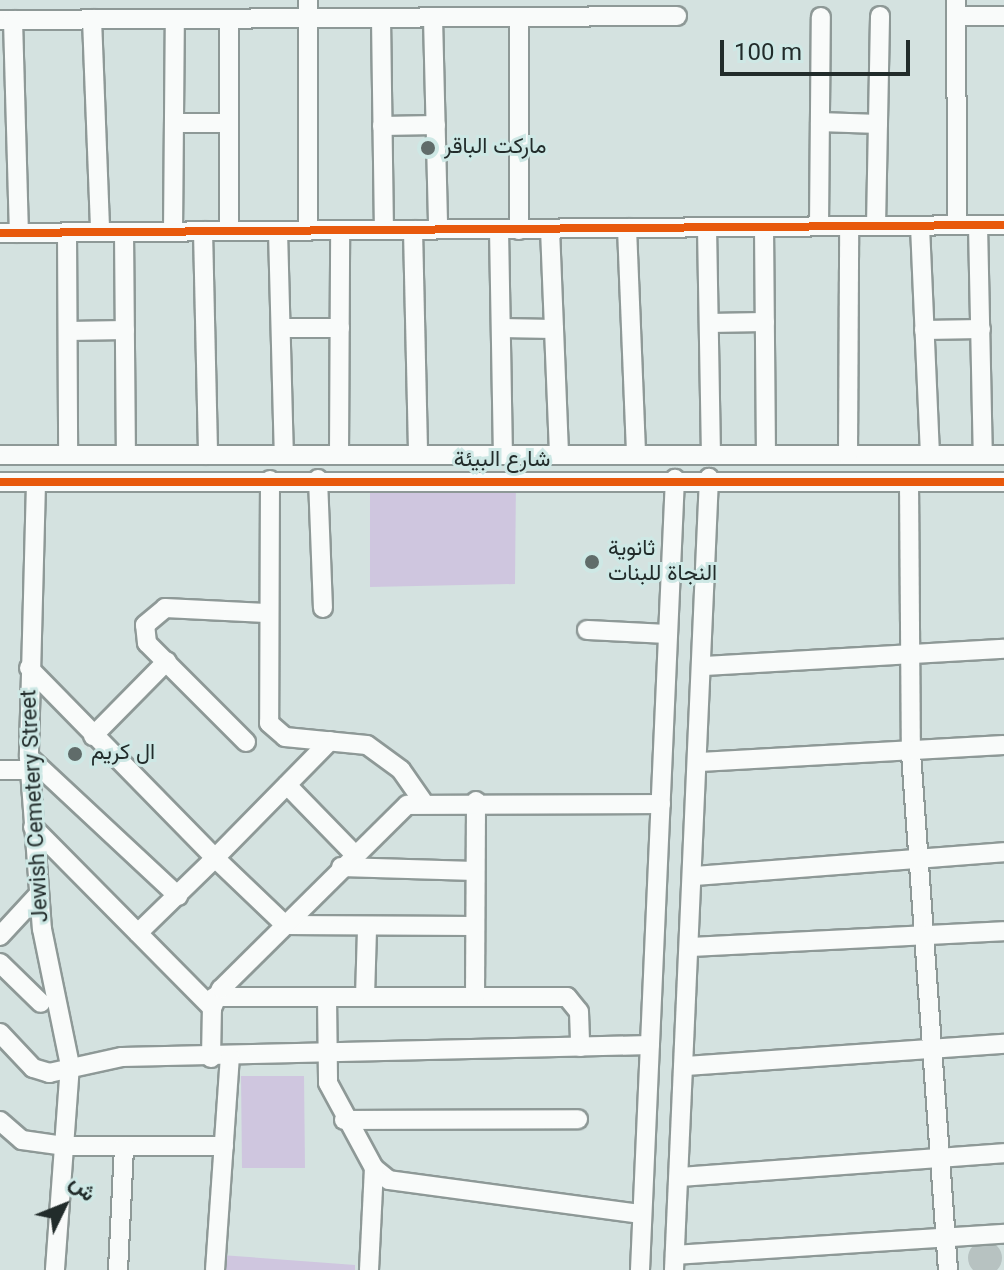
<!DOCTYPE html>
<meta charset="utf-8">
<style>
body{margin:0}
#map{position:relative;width:1004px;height:1270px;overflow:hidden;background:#d4e2e0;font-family:Georgia,Vazirmatn,serif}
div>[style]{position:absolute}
.green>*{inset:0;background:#cfc6df}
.building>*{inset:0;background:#b7c2c1}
.round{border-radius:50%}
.roads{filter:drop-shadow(2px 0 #8e9997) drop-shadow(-2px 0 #8e9997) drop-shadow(0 2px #8e9997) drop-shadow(0 -2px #8e9997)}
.minor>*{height:18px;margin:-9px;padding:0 9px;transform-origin:9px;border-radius:9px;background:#f9fbfa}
.cycleway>*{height:8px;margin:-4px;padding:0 4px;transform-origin:4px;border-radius:4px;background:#e8590c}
.dots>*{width:22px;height:22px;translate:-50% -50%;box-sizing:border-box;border:4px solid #cee8e5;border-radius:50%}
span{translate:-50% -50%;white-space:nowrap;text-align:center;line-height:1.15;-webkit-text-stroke:6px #cee8e5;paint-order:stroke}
.poi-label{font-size:22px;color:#222c2b}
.left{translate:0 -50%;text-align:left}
.street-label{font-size:22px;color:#222c2b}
.north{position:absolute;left:24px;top:1166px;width:80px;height:80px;-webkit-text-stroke:6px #cee8e5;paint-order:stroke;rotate:47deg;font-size:22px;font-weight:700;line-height:32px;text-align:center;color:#222c2b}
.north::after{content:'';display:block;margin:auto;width:28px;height:36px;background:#222c2b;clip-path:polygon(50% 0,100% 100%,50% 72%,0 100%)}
.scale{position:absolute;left:720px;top:40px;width:190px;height:36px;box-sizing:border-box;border:4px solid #222c2b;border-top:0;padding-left:10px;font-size:24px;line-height:28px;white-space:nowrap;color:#222c2b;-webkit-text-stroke:6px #cee8e5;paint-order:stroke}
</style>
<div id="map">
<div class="green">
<div style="clip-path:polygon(370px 479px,516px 479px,515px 584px,370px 587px)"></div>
<div style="clip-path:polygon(241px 1076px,304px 1076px,305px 1168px,242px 1168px)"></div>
<div style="clip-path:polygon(221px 1255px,355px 1265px,355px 1270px,220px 1270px)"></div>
</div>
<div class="building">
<div class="round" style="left:968px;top:1241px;width:34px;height:34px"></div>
</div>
<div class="roads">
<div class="minor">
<div style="left:956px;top:0;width:225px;rotate:89.7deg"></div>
<div style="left:957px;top:16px;width:47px"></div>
<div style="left:381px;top:18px;width:212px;rotate:89.2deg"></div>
<div style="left:433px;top:18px;width:211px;rotate:88.6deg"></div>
<div style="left:92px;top:19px;width:213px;rotate:87.8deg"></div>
<div style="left:0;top:20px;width:677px;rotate:-0.34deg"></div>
<div style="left:13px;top:20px;width:213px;rotate:88.4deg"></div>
<div style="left:820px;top:122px;width:58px;rotate:2deg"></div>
<div style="left:174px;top:123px;width:55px"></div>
<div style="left:382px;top:126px;width:54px;rotate:-1.1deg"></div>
<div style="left:978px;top:225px;width:230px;rotate:88.8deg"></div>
<div style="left:819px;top:226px;width:209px;rotate:-89.5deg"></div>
<div style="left:876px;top:226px;width:210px;rotate:-88.9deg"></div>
<div style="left:920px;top:226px;width:229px;rotate:87.5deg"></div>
<div style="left:707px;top:227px;width:228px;rotate:89deg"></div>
<div style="left:764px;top:227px;width:228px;rotate:89.5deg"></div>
<div style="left:627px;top:228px;width:227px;rotate:87.7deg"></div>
<div style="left:499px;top:229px;width:226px;rotate:89deg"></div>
<div style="left:550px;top:229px;width:226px;rotate:87.7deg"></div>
<div style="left:413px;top:230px;width:224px;rotate:88.7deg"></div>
<div style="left:519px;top:230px;width:212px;rotate:-90deg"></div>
<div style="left:203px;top:231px;width:224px;rotate:88.7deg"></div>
<div style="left:229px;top:231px;width:212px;rotate:-90deg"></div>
<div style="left:278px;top:231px;width:224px;rotate:88.5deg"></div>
<div style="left:308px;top:231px;width:231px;rotate:-90deg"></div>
<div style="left:67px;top:232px;width:223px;rotate:89.7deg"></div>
<div style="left:124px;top:232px;width:223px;rotate:89.5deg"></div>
<div style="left:173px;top:232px;width:213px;rotate:-89.5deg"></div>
<div style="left:0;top:233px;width:1004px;rotate:-0.46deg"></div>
<div style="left:709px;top:323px;width:56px;rotate:-1deg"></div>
<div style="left:281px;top:328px;width:59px"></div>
<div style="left:501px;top:328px;width:53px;rotate:1.1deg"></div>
<div style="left:924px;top:330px;width:57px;rotate:-1deg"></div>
<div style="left:68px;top:331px;width:57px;rotate:-1deg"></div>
<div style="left:0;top:455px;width:1004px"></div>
<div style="left:339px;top:455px;width:225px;rotate:-89.7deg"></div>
<div style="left:848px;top:455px;width:229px;rotate:-89.7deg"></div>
<div style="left:318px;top:479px;width:129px;rotate:87.8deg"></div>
<div style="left:270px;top:480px;width:243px;rotate:90.2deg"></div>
<div style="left:269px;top:723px;width:21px;rotate:41deg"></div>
<div style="left:285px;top:737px;width:82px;rotate:5.6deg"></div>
<div style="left:367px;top:745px;width:42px;rotate:36.3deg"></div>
<div style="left:401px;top:770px;width:37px;rotate:55deg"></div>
<div style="left:0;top:482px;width:1004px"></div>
<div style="left:909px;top:482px;width:271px;rotate:89.6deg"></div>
<div style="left:911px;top:753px;width:518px;rotate:85.91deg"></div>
<div style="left:36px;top:483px;width:274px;rotate:91.5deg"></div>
<div style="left:29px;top:757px;width:172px;rotate:85.7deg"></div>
<div style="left:42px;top:929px;width:139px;rotate:78.4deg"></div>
<div style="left:70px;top:1065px;width:206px;rotate:94.2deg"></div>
<div style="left:587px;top:630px;width:81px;rotate:2.8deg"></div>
<div style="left:705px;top:666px;width:299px;rotate:-3.3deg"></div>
<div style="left:29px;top:668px;width:266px;rotate:45.6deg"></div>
<div style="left:215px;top:858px;width:164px;rotate:-45.5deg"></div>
<div style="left:93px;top:736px;width:105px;rotate:-45.4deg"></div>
<div style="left:246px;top:742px;width:140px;rotate:-135deg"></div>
<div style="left:147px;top:643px;width:18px;rotate:-96deg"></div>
<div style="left:145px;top:625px;width:26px;rotate:-40deg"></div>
<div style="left:165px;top:608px;width:101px;rotate:2.8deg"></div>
<div style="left:29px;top:757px;width:204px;rotate:43deg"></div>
<div style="left:700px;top:762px;width:304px;rotate:-3.2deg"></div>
<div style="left:0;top:770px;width:29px"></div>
<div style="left:287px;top:785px;width:96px;rotate:45.8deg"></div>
<div style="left:33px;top:827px;width:255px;rotate:45.3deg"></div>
<div style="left:341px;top:867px;width:134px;rotate:1.7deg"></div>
<div style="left:694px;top:876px;width:311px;rotate:-4.4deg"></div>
<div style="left:138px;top:933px;width:107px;rotate:-44.2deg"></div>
<div style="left:215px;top:858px;width:97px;rotate:43.7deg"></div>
<div style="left:285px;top:925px;width:190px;rotate:0.3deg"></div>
<div style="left:0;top:936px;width:56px;rotate:-47.2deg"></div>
<div style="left:690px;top:947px;width:314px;rotate:-2.9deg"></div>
<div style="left:0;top:963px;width:57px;rotate:44.3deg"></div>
<div style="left:214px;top:997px;width:353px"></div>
<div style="left:567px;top:997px;width:19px;rotate:51deg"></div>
<div style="left:579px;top:1012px;width:35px;rotate:88deg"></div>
<div style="left:327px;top:997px;width:86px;rotate:89.3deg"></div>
<div style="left:328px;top:1083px;width:97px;rotate:61.6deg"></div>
<div style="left:374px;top:1168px;width:19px;rotate:39deg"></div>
<div style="left:389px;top:1180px;width:255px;rotate:7.7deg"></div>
<div style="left:365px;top:997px;width:69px;rotate:-88.3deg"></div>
<div style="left:475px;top:997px;width:196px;rotate:-89.7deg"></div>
<div style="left:0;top:1033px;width:48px;rotate:46.7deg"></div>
<div style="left:33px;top:1068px;width:17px;rotate:17deg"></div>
<div style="left:49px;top:1073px;width:75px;rotate:-12.4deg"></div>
<div style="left:122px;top:1057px;width:528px;rotate:-1.3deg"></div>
<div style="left:211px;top:1058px;width:50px;rotate:-88.9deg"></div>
<div style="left:212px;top:1008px;width:21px;rotate:-65deg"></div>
<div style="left:221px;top:989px;width:262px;rotate:-44.7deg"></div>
<div style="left:407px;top:805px;width:254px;rotate:-0.2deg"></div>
<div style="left:686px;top:1066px;width:319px;rotate:-4deg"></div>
<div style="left:344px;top:1120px;width:234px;rotate:-0.2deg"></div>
<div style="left:0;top:1121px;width:29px;rotate:41deg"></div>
<div style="left:22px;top:1140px;width:42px;rotate:8.1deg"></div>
<div style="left:64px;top:1146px;width:160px"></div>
<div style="left:679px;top:1177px;width:326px;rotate:-4.2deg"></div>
<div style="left:675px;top:1255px;width:330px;rotate:-3.7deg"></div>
<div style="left:118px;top:1270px;width:124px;rotate:-87.2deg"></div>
<div style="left:215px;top:1270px;width:213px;rotate:-86deg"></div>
<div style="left:369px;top:1270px;width:102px;rotate:-87.2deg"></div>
<div style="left:640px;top:1270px;width:792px;rotate:-87.47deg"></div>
<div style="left:674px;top:1270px;width:793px;rotate:-87.47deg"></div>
</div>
</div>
<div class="cycleway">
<div style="left:0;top:233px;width:1004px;rotate:-0.46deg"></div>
<div style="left:0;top:482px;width:1004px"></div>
</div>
<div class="dots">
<div style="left:428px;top:148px;background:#606c6a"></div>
<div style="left:592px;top:562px;background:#606c6a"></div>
<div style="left:75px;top:754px;background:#606c6a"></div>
</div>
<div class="poi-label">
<span class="left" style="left:444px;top:148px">ماركت الباقر</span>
<span class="left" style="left:608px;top:562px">ثانوية<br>النجاة للبنات</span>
<span class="left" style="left:91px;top:754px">ال كريم</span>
</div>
<div class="street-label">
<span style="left:502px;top:461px">شارع البيئة</span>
<span style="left:36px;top:806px;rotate:-93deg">Jewish Cemetery Street</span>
</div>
<div class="north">ش</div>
<div class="scale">100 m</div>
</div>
